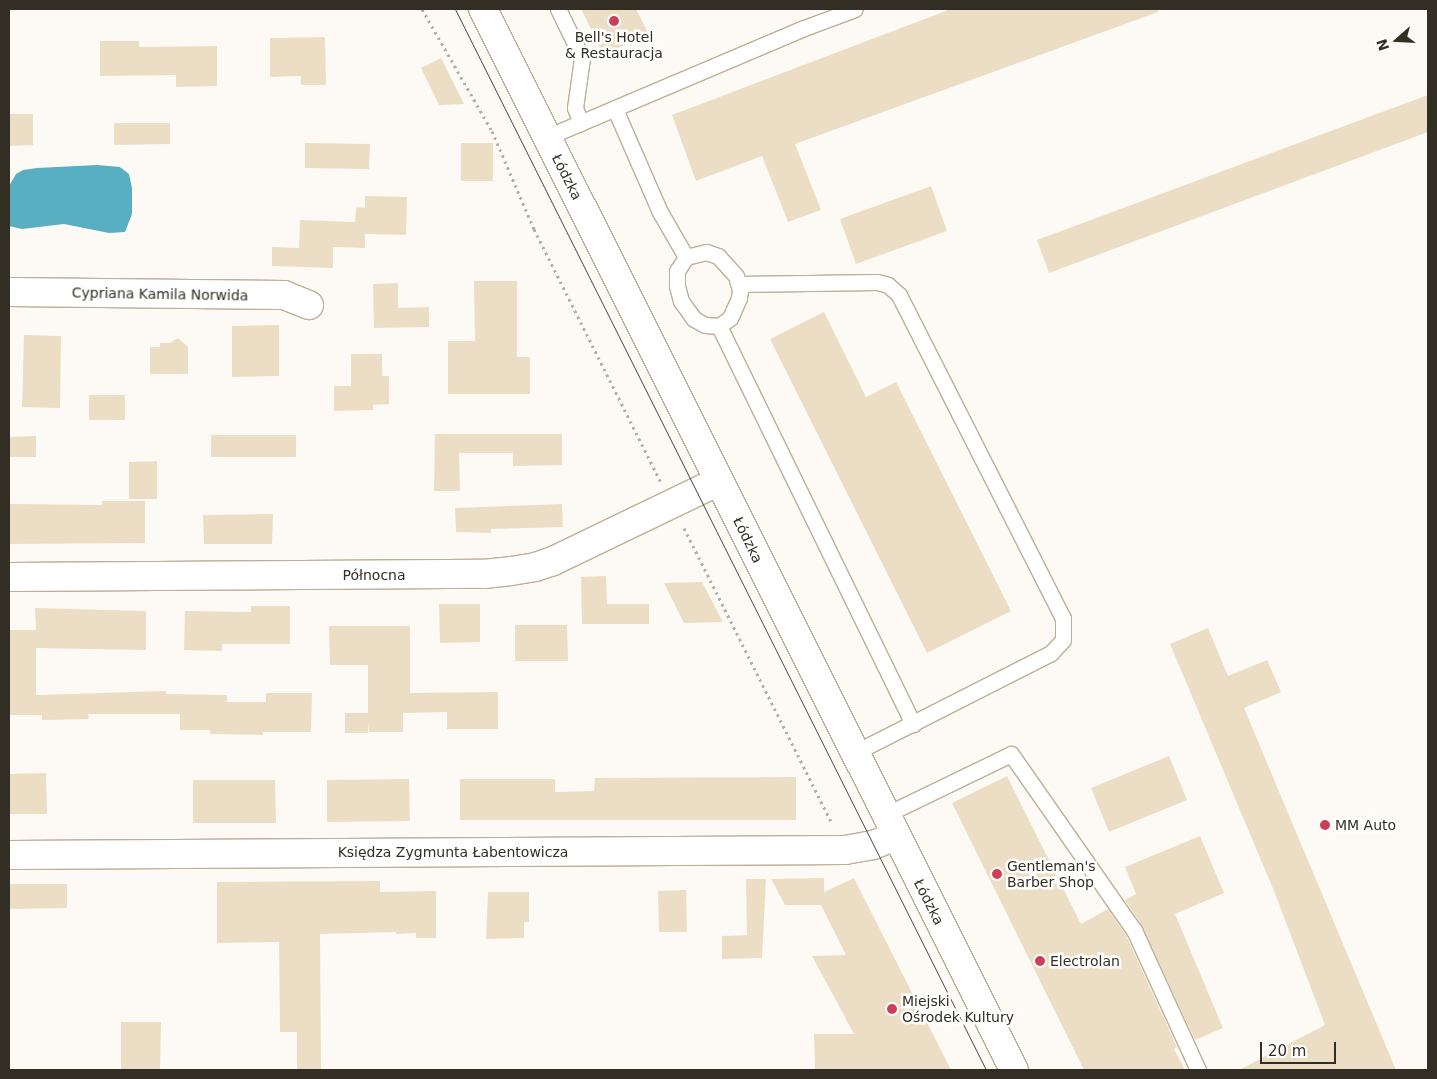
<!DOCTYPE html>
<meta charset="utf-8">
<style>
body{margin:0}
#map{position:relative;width:1437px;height:1079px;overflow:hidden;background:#fdfaf5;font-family:"DejaVu Sans",sans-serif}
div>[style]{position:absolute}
.water>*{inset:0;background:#57afc1}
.building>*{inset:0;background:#ecdec4}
.path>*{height:3px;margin-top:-1.5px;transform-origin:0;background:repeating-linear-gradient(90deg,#b2aea8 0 2.5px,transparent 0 6.5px)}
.roads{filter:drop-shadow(1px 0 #bdaf97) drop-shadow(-1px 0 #bdaf97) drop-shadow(0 1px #bdaf97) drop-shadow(0 -1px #bdaf97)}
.lane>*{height:15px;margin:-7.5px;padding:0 7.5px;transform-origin:7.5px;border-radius:7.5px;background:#fff}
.street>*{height:28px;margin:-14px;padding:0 14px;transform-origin:14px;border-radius:14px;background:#fff}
.secondary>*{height:28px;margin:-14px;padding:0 14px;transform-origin:14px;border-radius:14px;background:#fff}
.tram>*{height:1px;margin:-0.5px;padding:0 0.5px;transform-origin:0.5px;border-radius:0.5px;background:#5d584f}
.dots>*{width:14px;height:14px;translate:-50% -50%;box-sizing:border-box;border:2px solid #fff;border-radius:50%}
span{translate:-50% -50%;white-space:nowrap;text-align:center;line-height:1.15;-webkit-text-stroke:5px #fff;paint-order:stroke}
.poi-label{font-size:14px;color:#332e24}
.left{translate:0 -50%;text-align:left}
.street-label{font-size:14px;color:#332e24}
.frame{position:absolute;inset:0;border:10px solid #332e24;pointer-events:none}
.north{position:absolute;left:1372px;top:15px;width:50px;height:50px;-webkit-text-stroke:4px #fff;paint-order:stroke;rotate:251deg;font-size:14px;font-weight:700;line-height:20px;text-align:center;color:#332e24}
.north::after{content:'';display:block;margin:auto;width:18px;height:22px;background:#332e24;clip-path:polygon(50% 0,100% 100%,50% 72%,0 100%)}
.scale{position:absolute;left:1260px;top:1042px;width:76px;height:22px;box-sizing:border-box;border:2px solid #332e24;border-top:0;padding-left:6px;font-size:15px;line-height:18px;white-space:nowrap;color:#332e24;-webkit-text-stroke:4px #fff;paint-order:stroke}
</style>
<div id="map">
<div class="water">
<div style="clip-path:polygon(97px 165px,120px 167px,129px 174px,132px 188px,132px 214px,125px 232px,109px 233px,64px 224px,22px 229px,9px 226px,9px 186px,16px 174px,23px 170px,37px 168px)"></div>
</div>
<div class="building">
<div style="clip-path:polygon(581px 9px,636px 9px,648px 33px,604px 55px)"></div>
<div style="clip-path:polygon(951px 9px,1158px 9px,1158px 12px,795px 144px,821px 210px,788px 222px,762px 156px,696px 181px,672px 115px)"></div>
<div style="clip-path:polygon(325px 37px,326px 85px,301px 85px,301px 76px,270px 77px,270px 38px)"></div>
<div style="clip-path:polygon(100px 41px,139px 41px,139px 47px,217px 46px,217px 86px,176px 87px,176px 75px,100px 76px)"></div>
<div style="clip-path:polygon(441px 58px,464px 104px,439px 105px,421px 68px)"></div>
<div style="clip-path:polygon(1428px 95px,1428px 132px,1049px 273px,1037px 240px)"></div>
<div style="clip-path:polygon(9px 114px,33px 114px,33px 145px,9px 146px)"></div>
<div style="clip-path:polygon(114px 123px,170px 123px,170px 144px,114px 145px)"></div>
<div style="clip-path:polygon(305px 143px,370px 144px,369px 169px,305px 168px)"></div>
<div style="clip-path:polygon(461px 143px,493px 143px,493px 181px,461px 181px)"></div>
<div style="clip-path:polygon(931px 186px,947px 231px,856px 264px,840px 219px)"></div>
<div style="clip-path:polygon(365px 196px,407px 197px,406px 235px,365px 234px,365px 248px,333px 247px,333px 268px,272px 266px,272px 247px,299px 248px,300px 220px,355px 222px,356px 207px,365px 208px)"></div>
<div style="clip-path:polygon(474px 281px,517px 281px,517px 357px,530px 357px,530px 394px,448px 394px,448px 341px,475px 341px)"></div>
<div style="clip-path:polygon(398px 283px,398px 308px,429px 307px,429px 327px,374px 328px,373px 284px)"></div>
<div style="clip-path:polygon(824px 312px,866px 397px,896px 382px,1011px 611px,927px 653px,770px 339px)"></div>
<div style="clip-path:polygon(279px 325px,279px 376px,232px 377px,232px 326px)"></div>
<div style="clip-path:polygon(24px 335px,61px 336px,60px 408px,22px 407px)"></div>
<div style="clip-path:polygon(178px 338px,188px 347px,188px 374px,150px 374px,150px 347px,160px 347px,160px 343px,170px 343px)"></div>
<div style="clip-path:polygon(351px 354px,382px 354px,382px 376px,389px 376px,389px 404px,373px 405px,373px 410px,334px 411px,334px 386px,351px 386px)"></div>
<div style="clip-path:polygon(89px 395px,125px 395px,125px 420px,89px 420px)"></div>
<div style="clip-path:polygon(435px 434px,562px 434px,562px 465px,513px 466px,513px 453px,459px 453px,460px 491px,434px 491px)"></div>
<div style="clip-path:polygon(211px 435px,296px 435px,296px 457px,211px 457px)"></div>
<div style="clip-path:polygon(36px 436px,36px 457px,9px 457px,9px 437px)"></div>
<div style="clip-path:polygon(157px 461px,157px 499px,129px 499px,129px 462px)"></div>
<div style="clip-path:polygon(102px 501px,145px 501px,145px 543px,9px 544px,9px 504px,102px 505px)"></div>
<div style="clip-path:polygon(562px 504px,563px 527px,491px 529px,491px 533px,456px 532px,455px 508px)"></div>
<div style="clip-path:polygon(273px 514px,272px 544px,204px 544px,203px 515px)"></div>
<div style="clip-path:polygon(606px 576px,607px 604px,649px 604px,649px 624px,582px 624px,581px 577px)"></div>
<div style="clip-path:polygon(702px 582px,723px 622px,684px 623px,664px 583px)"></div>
<div style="clip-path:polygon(439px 604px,480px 604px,480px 642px,440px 643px)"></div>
<div style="clip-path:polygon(251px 606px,290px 606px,290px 644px,222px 644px,222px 651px,184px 650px,185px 611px,251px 612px)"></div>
<div style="clip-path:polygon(35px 608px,146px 611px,146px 650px,36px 648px,36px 636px,36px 695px,166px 691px,166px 694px,227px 695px,227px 702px,266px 702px,266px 693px,312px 693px,311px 732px,263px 732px,263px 735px,210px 734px,210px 730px,180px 730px,180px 714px,88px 714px,89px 719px,42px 720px,42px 715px,9px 715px,9px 630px,36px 630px)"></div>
<div style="clip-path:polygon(515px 625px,567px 625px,568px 661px,515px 661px)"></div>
<div style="clip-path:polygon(329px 626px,410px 626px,410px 693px,498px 692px,498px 729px,447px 729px,447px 712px,403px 713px,403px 732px,369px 732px,368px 723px,368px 733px,345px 733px,345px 713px,368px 713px,368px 665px,330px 665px)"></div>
<div style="clip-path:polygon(1208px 628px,1228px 676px,1267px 660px,1281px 692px,1244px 708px,1396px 1070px,1239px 1070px,1325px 1025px,1274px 891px,1170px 644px)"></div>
<div style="clip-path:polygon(1169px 756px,1187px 800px,1109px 832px,1091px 788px)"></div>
<div style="clip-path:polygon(46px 773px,47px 814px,9px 814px,9px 774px)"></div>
<div style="clip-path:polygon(1007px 776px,1081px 924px,1108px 909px,1126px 935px,1177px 1047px,1174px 1049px,1185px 1070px,1084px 1070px,952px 803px)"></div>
<div style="clip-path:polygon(796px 777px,796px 820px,460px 820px,460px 779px,555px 779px,555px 792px,594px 791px,595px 778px)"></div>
<div style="clip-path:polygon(409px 779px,410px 821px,327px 822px,327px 780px)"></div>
<div style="clip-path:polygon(193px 780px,275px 780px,276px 823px,193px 823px)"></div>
<div style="clip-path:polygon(1200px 836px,1224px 893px,1175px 914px,1223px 1028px,1195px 1040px,1142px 926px,1125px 900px,1136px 894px,1125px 867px)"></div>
<div style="clip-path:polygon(824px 878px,824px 892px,854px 878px,951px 1070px,815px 1070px,814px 1034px,854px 1034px,812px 956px,846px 955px,821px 905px,785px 905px,771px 879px)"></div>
<div style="clip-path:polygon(746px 879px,766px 879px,762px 958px,722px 959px,722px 936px,747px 935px)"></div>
<div style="clip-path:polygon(380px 881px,380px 892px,436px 891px,436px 938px,416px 938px,416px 933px,396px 934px,396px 932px,320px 934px,321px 1070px,297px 1070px,297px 1032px,280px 1032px,279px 942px,217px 943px,217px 882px)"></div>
<div style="clip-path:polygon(9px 884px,67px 884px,67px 908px,9px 909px)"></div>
<div style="clip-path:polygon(686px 890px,687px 932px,659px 932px,658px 891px)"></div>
<div style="clip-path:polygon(488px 892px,529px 892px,529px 922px,524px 922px,524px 938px,486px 939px)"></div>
<div style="clip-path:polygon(121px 1022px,161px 1022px,160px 1070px,121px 1070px)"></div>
</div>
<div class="path">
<div style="left:422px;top:9px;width:141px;rotate:60.2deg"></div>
<div style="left:492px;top:131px;width:107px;rotate:66.8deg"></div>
<div style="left:534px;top:229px;width:282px;rotate:63.4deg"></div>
<div style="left:684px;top:528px;width:331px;rotate:63.4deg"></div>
</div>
<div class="roads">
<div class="lane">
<div style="left:558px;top:9px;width:55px;rotate:63.9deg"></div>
<div style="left:582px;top:58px;width:50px;rotate:98deg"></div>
<div style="left:575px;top:108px;width:16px;rotate:68deg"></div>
<div style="left:615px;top:109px;width:112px;rotate:66.4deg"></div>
<div style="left:660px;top:212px;width:52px;rotate:60deg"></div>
<div style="left:686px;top:257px;width:21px;rotate:-14deg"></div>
<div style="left:706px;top:252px;width:13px;rotate:18deg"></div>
<div style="left:718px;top:256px;width:27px;rotate:48deg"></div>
<div style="left:736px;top:276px;width:15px;rotate:74deg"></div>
<div style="left:740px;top:290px;width:8px;rotate:97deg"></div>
<div style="left:739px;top:298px;width:22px;rotate:114deg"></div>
<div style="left:730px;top:318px;width:14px;rotate:144deg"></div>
<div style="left:719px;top:326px;width:14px;rotate:-176deg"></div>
<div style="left:705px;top:325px;width:13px;rotate:-151deg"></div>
<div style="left:694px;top:319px;width:22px;rotate:-126deg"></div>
<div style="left:681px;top:301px;width:16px;rotate:-105deg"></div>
<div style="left:677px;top:286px;width:15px;rotate:-90deg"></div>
<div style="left:677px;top:271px;width:17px;rotate:-57deg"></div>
<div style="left:547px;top:137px;width:279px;rotate:-23deg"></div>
<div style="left:804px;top:28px;width:54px;rotate:-20.4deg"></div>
<div style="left:739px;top:284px;width:138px;rotate:-0.8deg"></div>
<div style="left:877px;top:282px;width:11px;rotate:15deg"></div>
<div style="left:888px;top:285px;width:15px;rotate:42deg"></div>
<div style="left:899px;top:295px;width:362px;rotate:63.1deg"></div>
<div style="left:1063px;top:618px;width:22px;rotate:90deg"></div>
<div style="left:1063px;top:640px;width:18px;rotate:133deg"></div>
<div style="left:1051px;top:653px;width:221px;rotate:153.1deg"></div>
<div style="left:719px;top:326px;width:443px;rotate:64deg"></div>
<div style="left:885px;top:815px;width:140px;rotate:-25.8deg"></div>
<div style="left:1011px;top:754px;width:215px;rotate:55.1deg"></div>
<div style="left:1134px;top:930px;width:154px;rotate:65.4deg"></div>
</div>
<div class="street">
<div style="left:9px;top:292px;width:275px;rotate:0.6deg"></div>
<div style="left:284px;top:295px;width:27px;rotate:22deg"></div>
<div style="left:9px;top:577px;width:475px;rotate:-0.4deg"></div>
<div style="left:484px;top:574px;width:27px;rotate:-6deg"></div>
<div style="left:511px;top:571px;width:24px;rotate:-9deg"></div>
<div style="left:535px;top:567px;width:19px;rotate:-18deg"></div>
<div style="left:553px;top:561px;width:184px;rotate:-25.7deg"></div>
<div style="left:9px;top:855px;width:836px;rotate:-0.34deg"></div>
<div style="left:845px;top:850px;width:28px;rotate:-10deg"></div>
<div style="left:873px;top:845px;width:25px;rotate:-21deg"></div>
</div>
<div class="secondary">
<div style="left:483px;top:9px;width:1186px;rotate:63.41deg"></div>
</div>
</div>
<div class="tram">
<div style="left:455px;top:9px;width:1186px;rotate:63.41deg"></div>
</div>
<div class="dots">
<div style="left:614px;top:21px;background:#ce3e5a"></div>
<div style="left:1325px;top:825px;background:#ce3e5a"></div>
<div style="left:997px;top:874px;background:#ce3e5a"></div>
<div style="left:1040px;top:961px;background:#ce3e5a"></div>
<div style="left:892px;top:1009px;background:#ce3e5a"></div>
</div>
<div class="poi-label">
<span style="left:614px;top:45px">Bell's Hotel<br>&amp; Restauracja</span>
<span class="left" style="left:1335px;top:825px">MM Auto</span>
<span class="left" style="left:1007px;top:874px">Gentleman's<br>Barber Shop</span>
<span class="left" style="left:1050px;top:961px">Electrolan</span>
<span class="left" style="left:902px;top:1009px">Miejski<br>Ośrodek Kultury</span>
</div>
<div class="street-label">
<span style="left:567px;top:177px;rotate:63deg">Łódzka</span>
<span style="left:160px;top:294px;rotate:1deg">Cypriana Kamila Norwida</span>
<span style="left:748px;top:540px;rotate:64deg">Łódzka</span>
<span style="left:374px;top:575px">Północna</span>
<span style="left:453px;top:852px">Księdza Zygmunta Łabentowicza</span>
<span style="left:929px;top:902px;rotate:63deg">Łódzka</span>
</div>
<div class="frame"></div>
<div class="north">N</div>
<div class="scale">20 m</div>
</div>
